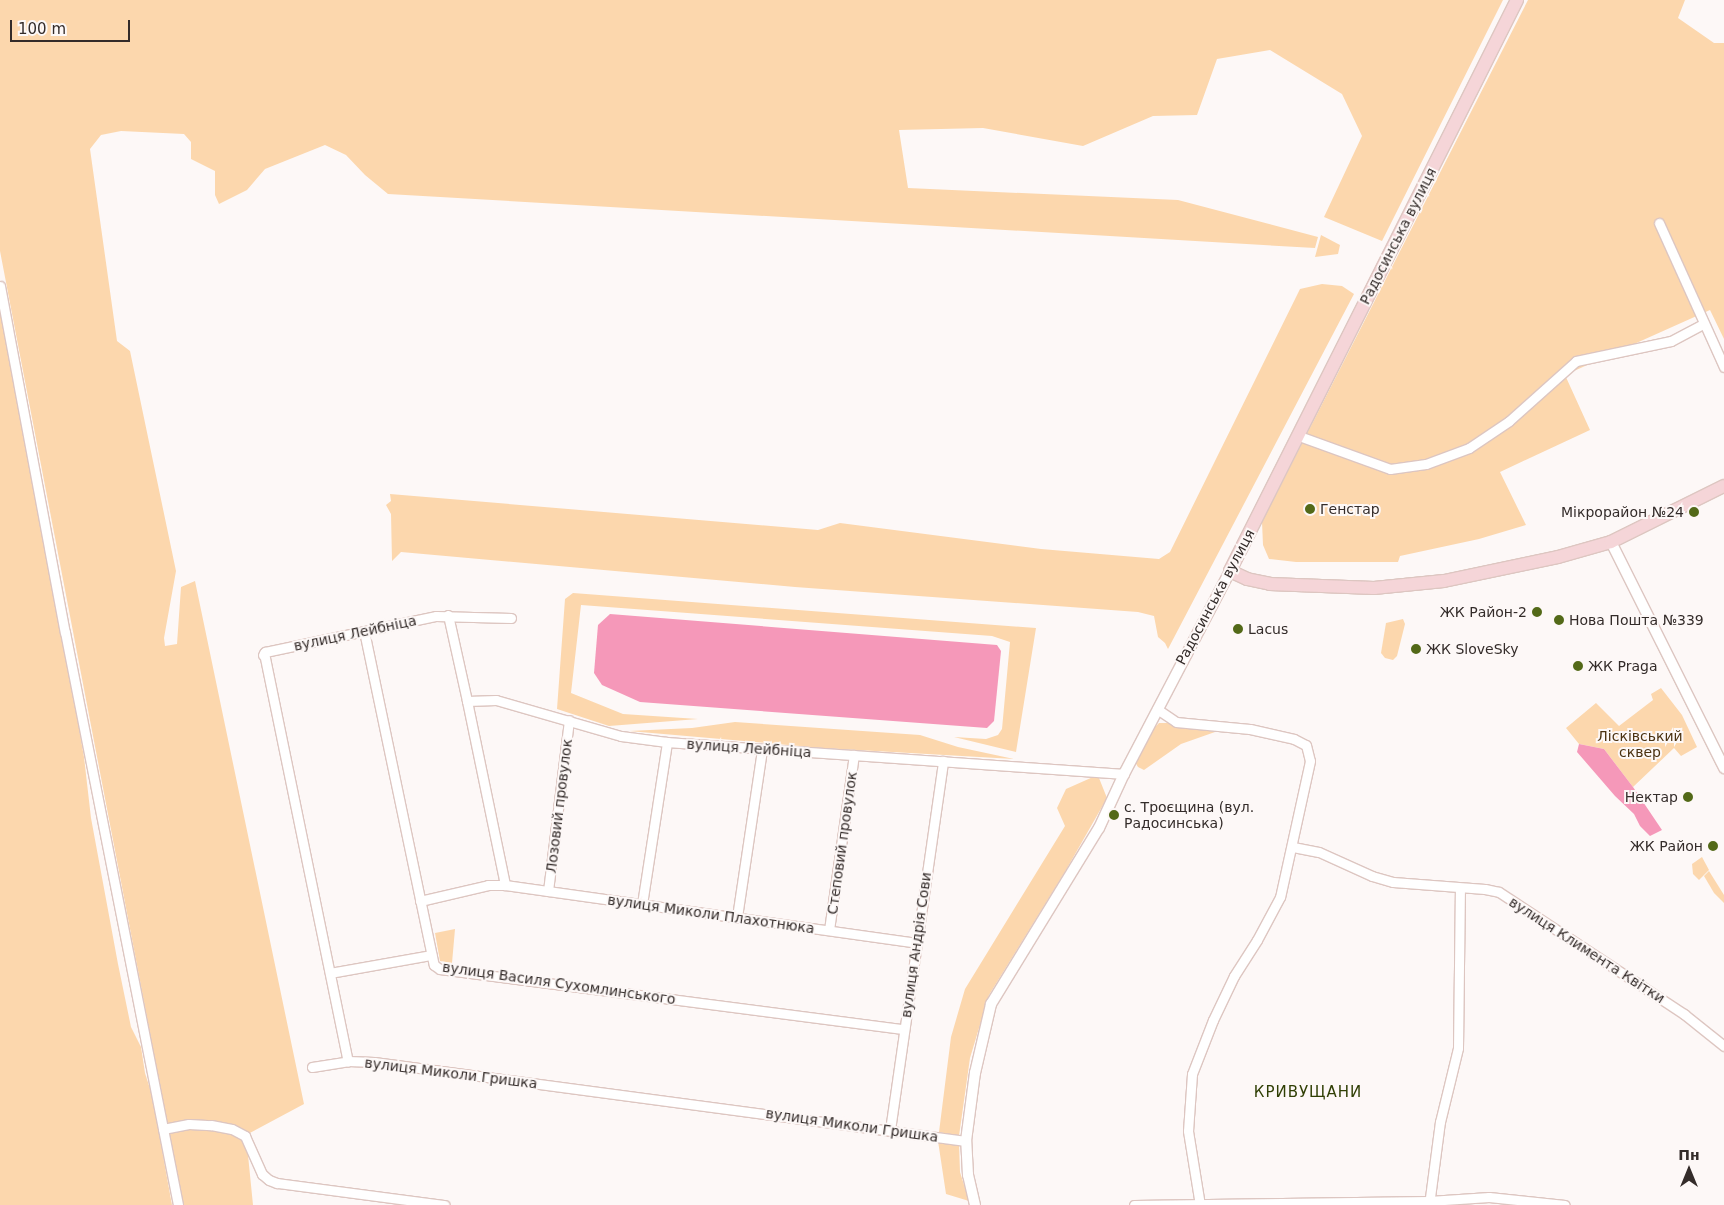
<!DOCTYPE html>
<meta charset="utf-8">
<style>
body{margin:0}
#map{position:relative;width:1724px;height:1205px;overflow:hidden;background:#fdf8f7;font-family:"DejaVu Sans",sans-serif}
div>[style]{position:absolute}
.green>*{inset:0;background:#fcd7ad}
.water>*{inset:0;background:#f598b9}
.roads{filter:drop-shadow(1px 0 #ddc6c1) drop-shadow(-1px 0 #ddc6c1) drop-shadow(0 1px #ddc6c1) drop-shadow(0 -1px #ddc6c1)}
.minor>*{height:9px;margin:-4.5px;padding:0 4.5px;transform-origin:4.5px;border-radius:4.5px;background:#fff}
.tertiary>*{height:10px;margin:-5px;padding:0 5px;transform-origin:5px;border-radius:5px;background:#fff}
.secondary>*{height:12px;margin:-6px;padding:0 6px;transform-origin:6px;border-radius:6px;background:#f5d5d8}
.dots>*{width:14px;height:14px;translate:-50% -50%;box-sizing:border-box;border:2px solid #fdf8f7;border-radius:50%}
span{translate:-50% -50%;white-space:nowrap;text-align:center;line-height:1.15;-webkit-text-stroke:4px #fdf8f7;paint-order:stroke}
.street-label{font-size:14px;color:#342c2a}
.poi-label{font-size:14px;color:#342c2a}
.left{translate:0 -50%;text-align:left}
.right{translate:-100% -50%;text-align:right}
.park-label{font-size:14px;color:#4b3211}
.neighbourhood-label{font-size:15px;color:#303f05;letter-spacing:1px}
.north{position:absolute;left:1664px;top:1145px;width:50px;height:50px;-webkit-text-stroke:4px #fdf8f7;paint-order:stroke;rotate:0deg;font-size:14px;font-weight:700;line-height:20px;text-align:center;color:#342c2a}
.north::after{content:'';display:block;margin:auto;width:18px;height:22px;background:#342c2a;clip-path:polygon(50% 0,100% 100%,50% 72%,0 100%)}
.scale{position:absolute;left:10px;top:20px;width:120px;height:22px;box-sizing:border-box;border:2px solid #342c2a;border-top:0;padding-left:6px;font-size:15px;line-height:18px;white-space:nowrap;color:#342c2a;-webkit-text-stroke:4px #fdf8f7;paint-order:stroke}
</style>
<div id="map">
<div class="green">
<div style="clip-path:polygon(0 0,1503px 0,1382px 241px,1324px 217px,1362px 136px,1342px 94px,1270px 50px,1217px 59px,1197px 115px,1153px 116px,1083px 146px,983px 128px,899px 130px,908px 188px,1178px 200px,1318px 237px,1315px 248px,388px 194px,365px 175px,346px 155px,325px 145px,265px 169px,247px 190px,219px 204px,215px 195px,215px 171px,191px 159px,191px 142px,184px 134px,121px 131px,101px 135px,90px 149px,117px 341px,130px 351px,176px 571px,164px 638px,165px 646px,177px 644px,181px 587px,195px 581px,304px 1104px,246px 1135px,253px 1205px,183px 1205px,0 251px)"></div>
<div style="clip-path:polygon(1528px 0,1685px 0,1678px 18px,1714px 43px,1724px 43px,1724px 339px,1710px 310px,1565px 375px,1590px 430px,1500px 472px,1526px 525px,1479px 539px,1400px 556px,1398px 562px,1296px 562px,1269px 559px,1263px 545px,1262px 522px)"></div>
<div style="clip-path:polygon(1321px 235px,1340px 245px,1338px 254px,1315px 257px)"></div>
<div style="clip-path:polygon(1322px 284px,1342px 286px,1354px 294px,1168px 649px,1165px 643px,1158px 637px,1154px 616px,1138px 612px,795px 587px,401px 552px,392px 561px,391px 514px,386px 505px,391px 501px,390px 494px,818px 530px,840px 523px,1041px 549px,1159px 559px,1170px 552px,1300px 289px)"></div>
<div style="clip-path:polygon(0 312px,69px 672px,84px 757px,91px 818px,118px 964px,131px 1027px,141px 1047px,145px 1073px,152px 1095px,172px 1205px,0 1205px)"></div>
<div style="clip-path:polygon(573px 593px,1036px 628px,1016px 752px,954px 737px,986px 739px,998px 735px,1002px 729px,1010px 642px,992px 636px,581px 605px,571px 693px,623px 714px,698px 719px,609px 726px,557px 709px,565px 599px)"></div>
<div style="clip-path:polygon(1403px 619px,1405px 624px,1397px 656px,1393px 660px,1385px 658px,1381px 653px,1386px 623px)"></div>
<div style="clip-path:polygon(1661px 688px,1682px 715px,1697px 747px,1681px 756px,1674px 748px,1633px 787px,1604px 749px,1579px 744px,1566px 728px,1596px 703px,1619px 726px,1653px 700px,1651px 694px)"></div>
<div style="clip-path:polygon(735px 722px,920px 735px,958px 747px,1014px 759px,823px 748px,629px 731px,692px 728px)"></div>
<div style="clip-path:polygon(1159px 723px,1167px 723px,1215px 732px,1181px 744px,1144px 770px,1138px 767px,1135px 762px,1154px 728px)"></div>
<div style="clip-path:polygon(1093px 777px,1099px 778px,1107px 798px,1066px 870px,989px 995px,970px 1058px,959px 1136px,939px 1132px,951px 1037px,965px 989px,1065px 826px,1057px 808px,1066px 789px)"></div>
<div style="clip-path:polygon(1702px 857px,1709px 870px,1699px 880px,1693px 874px,1692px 864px)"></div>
<div style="clip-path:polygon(1709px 871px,1724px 895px,1724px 903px,1714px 893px,1704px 876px)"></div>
<div style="clip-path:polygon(455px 929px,452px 963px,440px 961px,435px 933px)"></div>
<div style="clip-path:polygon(938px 1141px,959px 1143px,960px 1172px,969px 1201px,946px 1194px)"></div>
</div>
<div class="water">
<div style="clip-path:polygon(610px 614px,997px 645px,1001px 651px,994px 721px,987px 728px,640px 702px,602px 685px,594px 673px,598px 625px)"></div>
<div style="clip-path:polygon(1579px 744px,1604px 749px,1633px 787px,1662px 830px,1650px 836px,1640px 826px,1634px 814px,1615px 796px,1577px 752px)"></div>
</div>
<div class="roads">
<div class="minor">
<div style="left:1659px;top:223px;width:158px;rotate:65.7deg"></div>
<div style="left:0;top:286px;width:352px;rotate:79.4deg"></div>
<div style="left:65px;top:632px;width:584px;rotate:78.84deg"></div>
<div style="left:1299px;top:436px;width:97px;rotate:19.9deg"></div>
<div style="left:1390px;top:469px;width:36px;rotate:-8deg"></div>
<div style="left:1426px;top:464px;width:46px;rotate:-20.4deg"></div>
<div style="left:1469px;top:448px;width:48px;rotate:-34deg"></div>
<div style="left:1509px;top:421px;width:90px;rotate:-41.8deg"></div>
<div style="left:1576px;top:361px;width:97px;rotate:-11.9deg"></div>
<div style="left:1671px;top:341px;width:36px;rotate:-28deg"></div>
<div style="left:448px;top:615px;width:88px;rotate:77.5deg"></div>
<div style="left:467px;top:701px;width:29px;rotate:-2deg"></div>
<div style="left:496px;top:700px;width:130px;rotate:16.1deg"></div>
<div style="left:621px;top:736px;width:46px;rotate:7.4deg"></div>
<div style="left:667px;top:742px;width:458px;rotate:4deg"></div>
<div style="left:364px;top:631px;width:341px;rotate:78.2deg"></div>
<div style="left:434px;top:965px;width:7px;rotate:34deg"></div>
<div style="left:440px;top:969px;width:468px;rotate:7.4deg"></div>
<div style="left:264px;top:653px;width:417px;rotate:78.4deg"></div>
<div style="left:348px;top:1061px;width:26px;rotate:2deg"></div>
<div style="left:374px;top:1062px;width:597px;rotate:7.6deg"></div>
<div style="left:263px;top:655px;width:4px;rotate:-56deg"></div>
<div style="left:265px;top:652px;width:175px;rotate:-11.9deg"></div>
<div style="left:436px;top:616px;width:75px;rotate:1.5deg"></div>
<div style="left:467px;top:701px;width:188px;rotate:78.3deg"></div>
<div style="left:505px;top:885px;width:416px;rotate:8deg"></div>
<div style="left:1157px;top:709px;width:23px;rotate:34deg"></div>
<div style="left:1176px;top:722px;width:74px;rotate:5.4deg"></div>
<div style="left:1250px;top:729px;width:45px;rotate:12.8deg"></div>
<div style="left:1294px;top:739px;width:13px;rotate:27deg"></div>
<div style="left:1306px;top:745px;width:16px;rotate:76deg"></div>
<div style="left:1310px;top:761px;width:139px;rotate:102.4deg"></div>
<div style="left:1280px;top:897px;width:49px;rotate:118.1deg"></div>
<div style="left:1257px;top:940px;width:43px;rotate:122.6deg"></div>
<div style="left:1234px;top:976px;width:49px;rotate:115.5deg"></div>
<div style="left:1213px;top:1020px;width:58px;rotate:111.3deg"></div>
<div style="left:1192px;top:1074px;width:57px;rotate:94deg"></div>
<div style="left:1188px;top:1131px;width:75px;rotate:80.8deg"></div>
<div style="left:1293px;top:847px;width:26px;rotate:11deg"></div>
<div style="left:1319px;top:852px;width:58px;rotate:24.4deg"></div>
<div style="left:1372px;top:876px;width:22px;rotate:16deg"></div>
<div style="left:1393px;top:882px;width:92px;rotate:4.4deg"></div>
<div style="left:1485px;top:889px;width:14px;rotate:12deg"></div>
<div style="left:1499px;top:892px;width:222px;rotate:33.4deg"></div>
<div style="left:1684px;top:1014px;width:51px;rotate:38.7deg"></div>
<div style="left:548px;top:891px;width:172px;rotate:-83deg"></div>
<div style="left:420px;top:901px;width:70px;rotate:-13.2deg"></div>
<div style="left:488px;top:885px;width:17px"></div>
<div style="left:642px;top:904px;width:164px;rotate:-81.2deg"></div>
<div style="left:737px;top:917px;width:169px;rotate:-81.5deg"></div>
<div style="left:829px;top:930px;width:177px;rotate:-81.9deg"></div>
<div style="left:330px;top:973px;width:103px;rotate:-10.1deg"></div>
<div style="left:312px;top:1067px;width:36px;rotate:-9deg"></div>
<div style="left:163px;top:1129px;width:26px;rotate:-11deg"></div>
<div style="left:189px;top:1124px;width:22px;rotate:3deg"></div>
<div style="left:211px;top:1125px;width:21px;rotate:11deg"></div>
<div style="left:232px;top:1129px;width:15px;rotate:28deg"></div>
<div style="left:245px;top:1136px;width:42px;rotate:65.9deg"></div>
<div style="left:262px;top:1174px;width:9px;rotate:41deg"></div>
<div style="left:269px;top:1180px;width:9px;rotate:21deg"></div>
<div style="left:277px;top:1183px;width:169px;rotate:7.5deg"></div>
<div style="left:890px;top:1130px;width:373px;rotate:-81.8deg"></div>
<div style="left:1134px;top:1205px;width:295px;rotate:-0.8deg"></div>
<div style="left:1429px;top:1201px;width:60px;rotate:-3.8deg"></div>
<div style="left:1489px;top:1197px;width:76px;rotate:6deg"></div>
<div style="left:1429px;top:1205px;width:84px;rotate:-82.5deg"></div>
<div style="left:1440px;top:1122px;width:76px;rotate:-76.3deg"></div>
<div style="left:1458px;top:1048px;width:160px;rotate:-89.3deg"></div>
</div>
<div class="tertiary">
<div style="left:1611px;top:542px;width:253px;rotate:63.4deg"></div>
<div style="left:975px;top:1205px;width:31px;rotate:-103deg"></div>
<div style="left:968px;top:1175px;width:34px;rotate:-93deg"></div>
<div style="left:966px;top:1141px;width:69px;rotate:-82.5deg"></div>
<div style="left:975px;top:1073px;width:71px;rotate:-76.9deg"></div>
<div style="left:991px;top:1004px;width:206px;rotate:-58.5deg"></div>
<div style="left:1099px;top:828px;width:60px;rotate:-65.2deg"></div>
<div style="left:1124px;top:774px;width:229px;rotate:-62.4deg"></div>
</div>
<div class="secondary">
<div style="left:1517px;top:0;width:639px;rotate:116.69deg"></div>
<div style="left:1230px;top:571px;width:19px;rotate:25deg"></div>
<div style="left:1247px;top:579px;width:24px;rotate:12deg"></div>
<div style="left:1270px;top:584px;width:104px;rotate:2.2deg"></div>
<div style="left:1374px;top:588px;width:70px;rotate:-5.7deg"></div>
<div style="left:1444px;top:581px;width:116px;rotate:-11.9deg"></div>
<div style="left:1558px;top:557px;width:55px;rotate:-15.8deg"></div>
<div style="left:1611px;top:542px;width:126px;rotate:-26.4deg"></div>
</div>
</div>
<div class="dots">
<div style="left:1310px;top:509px;background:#536918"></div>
<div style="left:1694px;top:512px;background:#536918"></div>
<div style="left:1537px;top:612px;background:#536918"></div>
<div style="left:1559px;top:620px;background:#536918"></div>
<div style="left:1238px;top:629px;background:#536918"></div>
<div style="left:1416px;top:649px;background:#536918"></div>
<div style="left:1578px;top:666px;background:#536918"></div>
<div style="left:1688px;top:797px;background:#536918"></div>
<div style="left:1114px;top:815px;background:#536918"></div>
<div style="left:1713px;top:846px;background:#536918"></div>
</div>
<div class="street-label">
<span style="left:1398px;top:236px;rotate:-63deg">Радосинська вулиця</span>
<span style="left:1215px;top:597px;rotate:-62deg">Радосинська вулиця</span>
<span style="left:355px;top:633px;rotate:-12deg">вулиця Лейбніца</span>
<span style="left:749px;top:748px;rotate:4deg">вулиця Лейбніца</span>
<span style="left:559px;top:806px;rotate:-83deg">Лозовий провулок</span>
<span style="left:842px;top:843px;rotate:-82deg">Степовий провулок</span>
<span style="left:711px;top:914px;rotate:8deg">вулиця Миколи Плахотнюка</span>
<span style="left:916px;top:945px;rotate:-82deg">вулиця Андрія Сови</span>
<span style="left:1587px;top:950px;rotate:33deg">вулиця Климента Квітки</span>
<span style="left:559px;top:983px;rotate:8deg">вулиця Василя Сухомлинського</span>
<span style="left:451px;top:1073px;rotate:7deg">вулиця Миколи Гришка</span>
<span style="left:852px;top:1125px;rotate:8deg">вулиця Миколи Гришка</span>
</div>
<div class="poi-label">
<span class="left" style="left:1320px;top:509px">Генстар</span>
<span class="right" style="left:1684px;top:512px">Мікрорайон №24</span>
<span class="right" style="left:1527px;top:612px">ЖК Район-2</span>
<span class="left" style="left:1569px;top:620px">Нова Пошта №339</span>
<span class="left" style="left:1248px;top:629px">Lacus</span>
<span class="left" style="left:1426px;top:649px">ЖК SloveSky</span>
<span class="left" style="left:1588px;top:666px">ЖК Praga</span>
<span class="right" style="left:1678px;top:797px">Нектар</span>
<span class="left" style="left:1124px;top:815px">с. Троєщина (вул.<br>Радосинська)</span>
<span class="right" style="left:1703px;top:846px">ЖК Район</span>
</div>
<div class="park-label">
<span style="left:1640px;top:744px">Лісківський<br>сквер</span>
</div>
<div class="neighbourhood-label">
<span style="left:1308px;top:1093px">КРИВУЩАНИ</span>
</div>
<div class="north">Пн</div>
<div class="scale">100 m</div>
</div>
